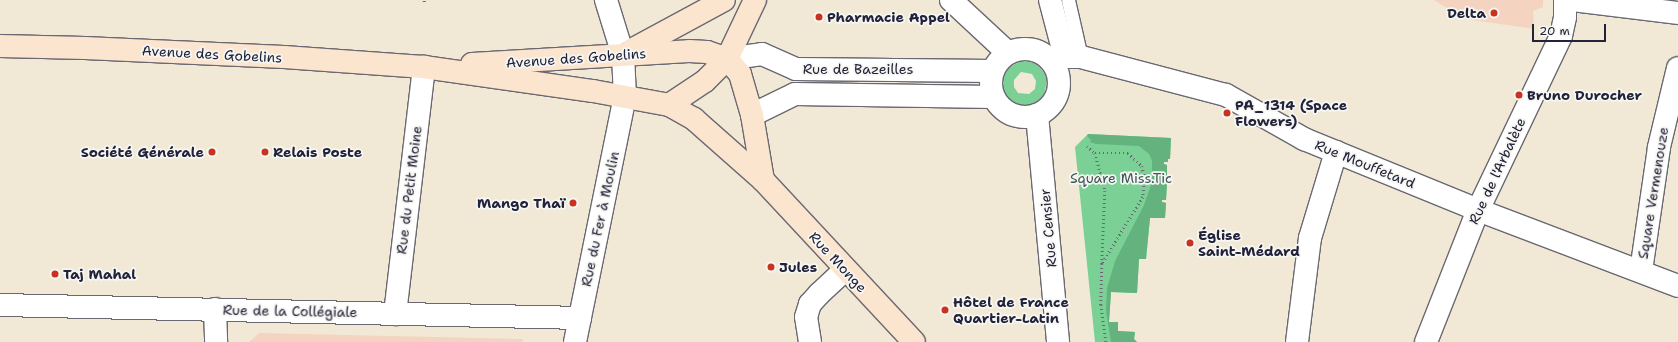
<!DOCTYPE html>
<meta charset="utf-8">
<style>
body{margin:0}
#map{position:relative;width:1678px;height:342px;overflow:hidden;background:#f1e9d5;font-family:"Shantell Sans",sans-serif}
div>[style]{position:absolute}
.built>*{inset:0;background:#f4d3c1}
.green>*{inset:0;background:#7bd195}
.forest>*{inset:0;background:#64b37e}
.path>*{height:2.5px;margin-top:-1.25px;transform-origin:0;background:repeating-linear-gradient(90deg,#6a6871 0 1px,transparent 0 4px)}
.roads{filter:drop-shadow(1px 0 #6a6871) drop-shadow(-1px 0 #6a6871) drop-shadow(0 1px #6a6871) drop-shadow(0 -1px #6a6871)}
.lane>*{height:13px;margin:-6.5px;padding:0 6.5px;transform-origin:6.5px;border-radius:6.5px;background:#fff}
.street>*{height:22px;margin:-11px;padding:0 11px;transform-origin:11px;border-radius:11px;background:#fff}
.street>.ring{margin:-11px;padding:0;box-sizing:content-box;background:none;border:22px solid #fff;border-radius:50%}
.secondary>*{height:22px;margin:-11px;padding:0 11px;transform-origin:11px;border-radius:11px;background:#fbe5cf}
.dots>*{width:11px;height:11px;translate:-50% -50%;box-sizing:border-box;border:2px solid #f6f6f2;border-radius:50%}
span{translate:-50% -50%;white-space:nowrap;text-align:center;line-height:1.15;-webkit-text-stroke:3.5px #f6f6f2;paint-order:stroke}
.poi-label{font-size:14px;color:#22223b;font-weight:700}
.right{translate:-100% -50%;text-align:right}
.left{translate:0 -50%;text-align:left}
.street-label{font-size:14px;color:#22223b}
.park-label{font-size:14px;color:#3d5756}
.scale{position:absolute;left:1532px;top:24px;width:74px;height:18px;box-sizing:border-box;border:2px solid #22223b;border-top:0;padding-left:5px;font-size:12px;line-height:14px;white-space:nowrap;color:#22223b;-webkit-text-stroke:3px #f6f6f2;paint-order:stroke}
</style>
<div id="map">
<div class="built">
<div style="clip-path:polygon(1434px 0,1543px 0,1543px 7px,1533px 11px,1534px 29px,1465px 19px)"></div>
<div style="clip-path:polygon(259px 333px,523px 339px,522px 342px,249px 342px)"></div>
</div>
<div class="green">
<div style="clip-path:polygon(evenodd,1021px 61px,1036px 63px,1045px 74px,1047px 81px,1044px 95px,1033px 105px,1018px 105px,1006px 96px,1003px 89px,1004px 74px,1008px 68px,1021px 61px,1021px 72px,1032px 74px,1036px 81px,1035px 89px,1029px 94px,1018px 93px,1014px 87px,1014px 80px,1021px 72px)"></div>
<div style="clip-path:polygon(1088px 134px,1171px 138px,1170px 159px,1168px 159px,1168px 162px,1164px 162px,1164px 164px,1167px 165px,1167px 181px,1163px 181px,1163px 183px,1167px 183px,1166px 200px,1162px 200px,1162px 202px,1166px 203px,1165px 218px,1150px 218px,1146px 259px,1139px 259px,1137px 293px,1111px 292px,1109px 322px,1118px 322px,1118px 331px,1135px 332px,1134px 339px,1137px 342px,1095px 342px,1075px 147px)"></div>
</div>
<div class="forest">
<div style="clip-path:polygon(1088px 134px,1171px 138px,1170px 159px,1168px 159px,1168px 162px,1164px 162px,1164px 164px,1167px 165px,1167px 181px,1163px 181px,1163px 183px,1167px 183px,1166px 200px,1162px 200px,1162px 202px,1166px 203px,1165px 218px,1150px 218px,1146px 259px,1139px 259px,1137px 293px,1111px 292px,1109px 322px,1118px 322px,1118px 331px,1135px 332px,1134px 339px,1137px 342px,1111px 342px,1106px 311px,1107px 288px,1115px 261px,1144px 205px,1152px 182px,1152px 161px,1149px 154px,1139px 146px,1096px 144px,1090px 142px,1091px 140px,1087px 136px)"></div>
</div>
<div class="path">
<div style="left:424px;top:2px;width:2px;rotate:-90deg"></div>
<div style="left:1087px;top:146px;width:11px;rotate:41deg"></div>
<div style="left:1095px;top:153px;width:33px"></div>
<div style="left:1128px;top:153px;width:19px;rotate:43deg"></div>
<div style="left:1142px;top:166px;width:12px;rotate:76deg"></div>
<div style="left:1145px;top:178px;width:19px;rotate:96deg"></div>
<div style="left:1143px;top:197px;width:79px;rotate:121.5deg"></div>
<div style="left:1102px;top:264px;width:41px;rotate:91.4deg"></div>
<div style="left:1101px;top:305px;width:37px;rotate:82deg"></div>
<div style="left:1095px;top:153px;width:39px;rotate:75deg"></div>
<div style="left:1105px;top:191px;width:73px;rotate:92.4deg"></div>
</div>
<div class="roads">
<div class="lane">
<div style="left:1068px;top:0;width:58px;rotate:77.2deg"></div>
</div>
<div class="street">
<div style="left:951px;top:0;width:78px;rotate:42.9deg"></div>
<div style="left:1050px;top:0;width:59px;rotate:75.3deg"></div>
<div style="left:1571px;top:0;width:108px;rotate:6.9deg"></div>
<div class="ring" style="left:991px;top:49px;width:46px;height:46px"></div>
<div style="left:727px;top:59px;width:35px;rotate:-8deg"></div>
<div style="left:762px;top:54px;width:37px;rotate:24deg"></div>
<div style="left:796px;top:69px;width:197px;rotate:0.6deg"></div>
<div style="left:1050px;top:60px;width:15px;rotate:-11deg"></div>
<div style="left:1065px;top:57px;width:16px"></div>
<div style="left:1081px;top:57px;width:150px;rotate:14.7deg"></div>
<div style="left:1226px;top:95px;width:90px;rotate:29.4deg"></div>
<div style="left:1304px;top:139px;width:188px;rotate:22.2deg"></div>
<div style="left:1478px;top:210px;width:214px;rotate:20.8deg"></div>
<div style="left:752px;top:115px;width:48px;rotate:-26deg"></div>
<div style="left:795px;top:94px;width:198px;rotate:0.9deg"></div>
<div style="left:1037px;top:115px;width:228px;rotate:84.7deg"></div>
<div style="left:1641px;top:271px;width:125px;rotate:-81.7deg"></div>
<div style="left:1659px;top:147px;width:81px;rotate:-76.5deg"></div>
<div style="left:0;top:305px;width:580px;rotate:1.28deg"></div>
<div style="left:215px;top:309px;width:33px;rotate:88deg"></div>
<div style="left:395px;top:314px;width:249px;rotate:-83.3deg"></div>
<div style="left:575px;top:342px;width:250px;rotate:-78.5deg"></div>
<div style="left:625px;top:97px;width:42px;rotate:-92.7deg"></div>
<div style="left:623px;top:55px;width:58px;rotate:-107.2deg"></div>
<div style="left:810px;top:342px;width:25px;rotate:-99deg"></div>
<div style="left:806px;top:317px;width:14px;rotate:-73deg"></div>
<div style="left:810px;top:304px;width:13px;rotate:-48deg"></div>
<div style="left:819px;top:294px;width:35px;rotate:-43deg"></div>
<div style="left:1297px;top:342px;width:105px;rotate:-82.9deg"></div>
<div style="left:1310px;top:238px;width:90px;rotate:-73.2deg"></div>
<div style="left:1426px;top:342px;width:142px;rotate:-68.5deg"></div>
<div style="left:1478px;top:210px;width:193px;rotate:-64.5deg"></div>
<div style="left:1561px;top:36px;width:19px;rotate:-78deg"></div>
<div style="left:1565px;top:17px;width:17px;rotate:-90deg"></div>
</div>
<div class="secondary">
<div style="left:0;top:46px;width:85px;rotate:1.3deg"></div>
<div style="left:85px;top:48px;width:199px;rotate:2.6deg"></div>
<div style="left:284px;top:57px;width:140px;rotate:4.1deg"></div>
<div style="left:424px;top:67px;width:171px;rotate:8.1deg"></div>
<div style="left:593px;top:91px;width:77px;rotate:10.4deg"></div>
<div style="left:669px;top:105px;width:29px;rotate:29deg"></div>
<div style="left:694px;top:119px;width:92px;rotate:41.5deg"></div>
<div style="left:763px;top:180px;width:221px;rotate:47deg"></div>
<div style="left:628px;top:52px;width:109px;rotate:-28.4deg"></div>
<div style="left:727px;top:59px;width:20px;rotate:49deg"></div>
<div style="left:740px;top:74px;width:43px;rotate:73.7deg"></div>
<div style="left:752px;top:115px;width:66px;rotate:80.4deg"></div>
<div style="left:472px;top:64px;width:217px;rotate:-3.4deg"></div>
<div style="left:689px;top:51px;width:18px;rotate:3deg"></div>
<div style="left:707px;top:52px;width:21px;rotate:19deg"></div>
<div style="left:669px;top:105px;width:43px;rotate:-33.7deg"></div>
<div style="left:705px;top:81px;width:31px;rotate:-45deg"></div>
<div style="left:727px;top:59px;width:65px;rotate:-64.6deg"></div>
</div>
</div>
<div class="dots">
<div style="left:1494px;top:13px;background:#c8321e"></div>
<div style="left:819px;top:17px;background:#c8321e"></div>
<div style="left:1519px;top:95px;background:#c8321e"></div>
<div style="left:1227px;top:113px;background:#c8321e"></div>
<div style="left:212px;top:152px;background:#c8321e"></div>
<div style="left:265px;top:152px;background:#c8321e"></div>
<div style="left:573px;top:203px;background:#c8321e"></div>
<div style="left:1190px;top:243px;background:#c8321e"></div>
<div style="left:771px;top:267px;background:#c8321e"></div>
<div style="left:55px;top:274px;background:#c8321e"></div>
<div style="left:945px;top:310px;background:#c8321e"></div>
</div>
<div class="poi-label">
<span class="right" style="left:1486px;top:13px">Delta</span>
<span class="left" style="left:827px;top:17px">Pharmacie Appel</span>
<span class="left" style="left:1527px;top:95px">Bruno Durocher</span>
<span class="left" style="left:1235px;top:113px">PA_1314 (Space<br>Flowers)</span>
<span class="right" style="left:204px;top:152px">Société Générale</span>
<span class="left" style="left:273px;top:152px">Relais Poste</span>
<span class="right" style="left:565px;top:203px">Mango Thaï</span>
<span class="left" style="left:1198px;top:243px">Église<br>Saint-Médard</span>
<span class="left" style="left:779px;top:267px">Jules</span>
<span class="left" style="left:63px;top:274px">Taj Mahal</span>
<span class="left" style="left:953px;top:310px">Hôtel de France<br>Quartier-Latin</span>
</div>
<div class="street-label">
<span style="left:212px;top:54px;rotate:3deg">Avenue des Gobelins</span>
<span style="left:576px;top:58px;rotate:-4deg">Avenue des Gobelins</span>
<span style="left:858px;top:69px">Rue de Bazeilles</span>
<span style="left:1365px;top:164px;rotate:22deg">Rue Mouffetard</span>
<span style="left:1497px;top:171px;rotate:-65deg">Rue de l'Arbalète</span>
<span style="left:409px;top:190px;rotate:-83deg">Rue du Petit Moine</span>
<span style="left:1653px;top:193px;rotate:-81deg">Square Vermenouze</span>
<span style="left:600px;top:219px;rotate:-78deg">Rue du Fer à Moulin</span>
<span style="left:1048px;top:228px;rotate:-95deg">Rue Censier</span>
<span style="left:838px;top:262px;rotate:47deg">Rue Monge</span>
<span style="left:290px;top:311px;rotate:1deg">Rue de la Collégiale</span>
</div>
<div class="park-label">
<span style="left:1121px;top:178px">Square Miss.Tic</span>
</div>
<div class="scale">20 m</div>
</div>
